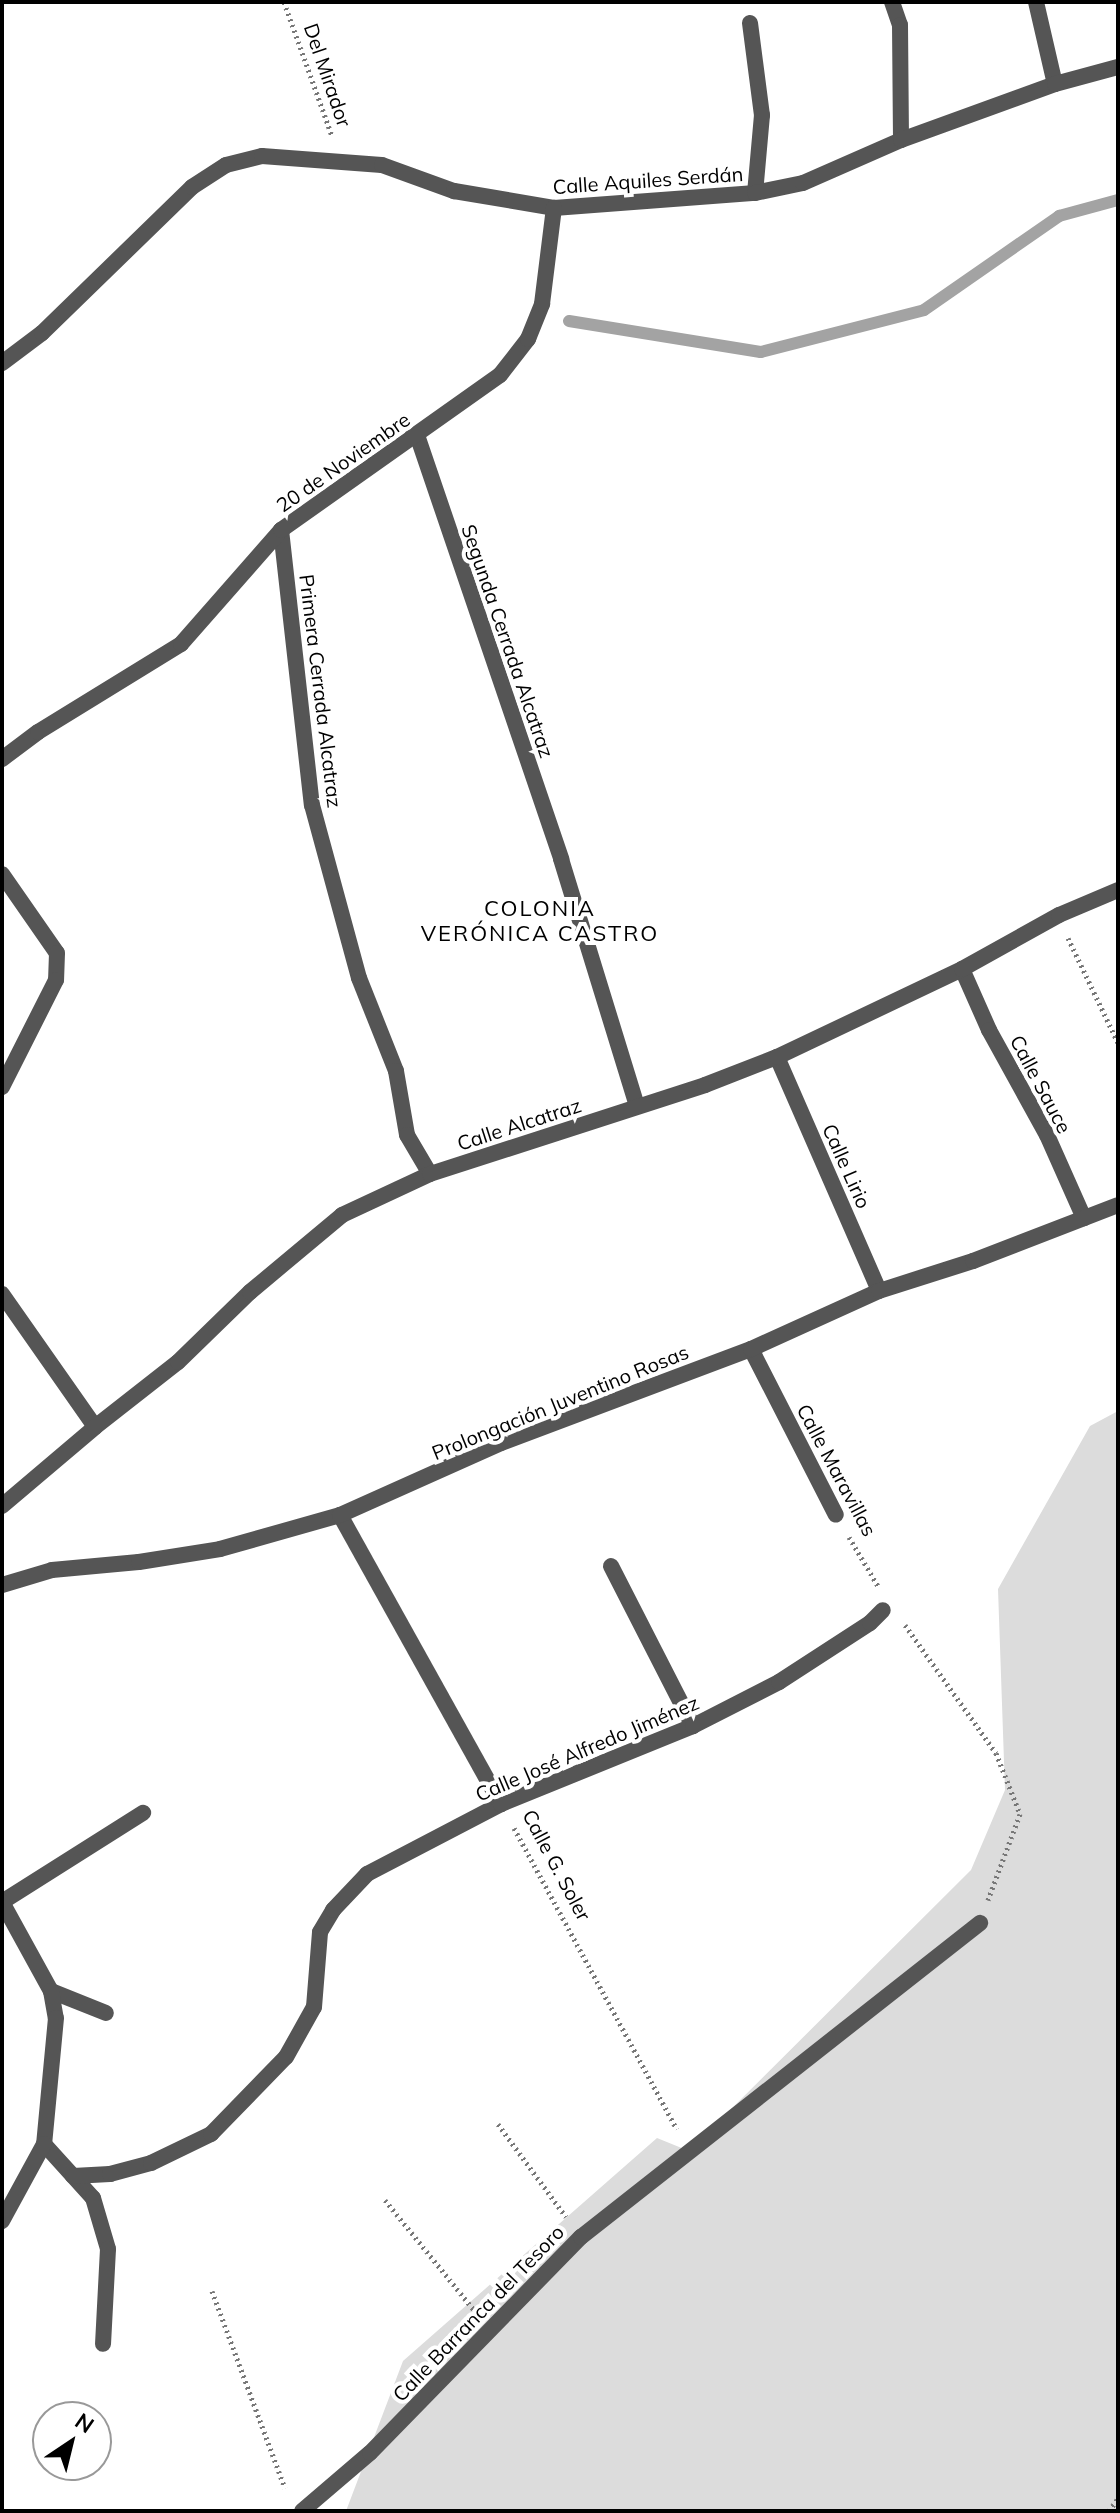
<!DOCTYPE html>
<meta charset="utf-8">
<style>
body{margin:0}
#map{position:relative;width:1120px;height:2513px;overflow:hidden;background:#fff;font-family:Mulish,sans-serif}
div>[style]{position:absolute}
.green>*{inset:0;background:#dcdcdc}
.stream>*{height:12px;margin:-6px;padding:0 6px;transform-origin:6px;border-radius:6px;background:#a3a3a3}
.path>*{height:5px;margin-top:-2.5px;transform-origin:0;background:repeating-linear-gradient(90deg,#777 0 2px,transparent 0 6px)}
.service>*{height:16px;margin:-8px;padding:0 8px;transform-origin:8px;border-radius:8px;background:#555}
.minor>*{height:16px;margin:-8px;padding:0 8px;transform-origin:8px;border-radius:8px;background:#555}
span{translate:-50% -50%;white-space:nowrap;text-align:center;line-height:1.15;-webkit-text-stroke:8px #fff;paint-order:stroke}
.street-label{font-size:20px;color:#000}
.neighbourhood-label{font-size:22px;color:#000;letter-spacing:2px}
.frame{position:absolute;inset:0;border:4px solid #000;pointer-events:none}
.north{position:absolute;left:32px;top:2401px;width:80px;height:80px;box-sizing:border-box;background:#fff;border:2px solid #999;border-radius:50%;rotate:35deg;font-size:22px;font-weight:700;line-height:32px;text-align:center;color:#000}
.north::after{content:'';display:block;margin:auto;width:28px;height:36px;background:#000;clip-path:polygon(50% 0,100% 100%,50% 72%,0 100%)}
</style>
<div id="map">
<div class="green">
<div style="clip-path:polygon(1118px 1411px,1118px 2511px,346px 2511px,403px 2361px,657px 2138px,689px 2151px,971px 1870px,1005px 1790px,998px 1589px,1090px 1426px)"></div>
</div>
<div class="stream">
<div style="left:569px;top:321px;width:194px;rotate:9.2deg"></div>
<div style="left:761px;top:352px;width:168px;rotate:-14.4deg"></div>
<div style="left:924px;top:310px;width:165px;rotate:-34.8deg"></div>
<div style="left:1059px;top:216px;width:61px;rotate:-15.2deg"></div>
</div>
<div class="path">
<div style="left:284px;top:2px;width:142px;rotate:70.3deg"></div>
<div style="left:1068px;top:938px;width:116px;rotate:64.5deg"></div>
<div style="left:849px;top:1537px;width:57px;rotate:59.4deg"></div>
<div style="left:905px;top:1625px;width:157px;rotate:54.6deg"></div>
<div style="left:996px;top:1753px;width:66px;rotate:68.5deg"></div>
<div style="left:1020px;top:1814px;width:92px;rotate:110.4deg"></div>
<div style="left:514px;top:1828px;width:342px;rotate:61.6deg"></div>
<div style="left:498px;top:2124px;width:115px;rotate:53.8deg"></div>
<div style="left:385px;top:2200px;width:143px;rotate:51deg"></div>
<div style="left:212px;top:2291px;width:210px;rotate:69.7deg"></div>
<div style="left:1109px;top:2511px;width:16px;rotate:-55deg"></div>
</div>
<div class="service">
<div style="left:611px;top:1566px;width:180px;rotate:62.9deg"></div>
<div style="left:2px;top:1902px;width:167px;rotate:-32.3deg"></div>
<div style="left:51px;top:1991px;width:59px;rotate:21.8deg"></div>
<div style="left:44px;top:2144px;width:73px;rotate:47.8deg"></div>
<div style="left:93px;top:2198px;width:53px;rotate:73.6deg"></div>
<div style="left:108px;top:2249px;width:95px;rotate:93deg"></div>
<div style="left:73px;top:2176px;width:37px;rotate:-3deg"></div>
<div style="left:110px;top:2174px;width:42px;rotate:-15deg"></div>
<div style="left:151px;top:2163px;width:67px;rotate:-25.8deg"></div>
<div style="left:211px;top:2134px;width:107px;rotate:-45.8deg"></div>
<div style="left:286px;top:2057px;width:57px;rotate:-60.8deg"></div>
<div style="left:314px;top:2007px;width:75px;rotate:-85.4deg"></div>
<div style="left:320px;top:1932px;width:26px;rotate:-59deg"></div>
<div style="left:333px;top:1910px;width:50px;rotate:-46.6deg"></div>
<div style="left:367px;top:1874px;width:151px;rotate:-27.6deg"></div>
</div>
<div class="minor">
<div style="left:892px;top:2px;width:24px;rotate:71deg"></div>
<div style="left:900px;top:25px;width:115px;rotate:89.5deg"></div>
<div style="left:1036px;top:2px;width:84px;rotate:77deg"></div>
<div style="left:750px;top:23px;width:93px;rotate:82.6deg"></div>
<div style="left:762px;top:115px;width:78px;rotate:95.1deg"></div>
<div style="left:2px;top:363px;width:50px;rotate:-36.9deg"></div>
<div style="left:42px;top:333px;width:209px;rotate:-44.2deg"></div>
<div style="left:192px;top:187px;width:40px;rotate:-32.9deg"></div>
<div style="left:226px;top:165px;width:37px;rotate:-14deg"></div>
<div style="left:262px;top:156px;width:120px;rotate:4.3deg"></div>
<div style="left:382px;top:165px;width:77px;rotate:19.9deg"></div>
<div style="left:454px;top:191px;width:101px;rotate:9.6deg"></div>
<div style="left:554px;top:208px;width:202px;rotate:-4.3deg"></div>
<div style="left:755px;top:193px;width:49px;rotate:-11.8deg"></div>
<div style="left:803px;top:183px;width:107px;rotate:-23.7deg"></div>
<div style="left:901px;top:140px;width:164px;rotate:-20deg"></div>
<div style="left:1055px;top:84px;width:65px;rotate:-15.1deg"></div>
<div style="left:417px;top:435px;width:448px;rotate:71.2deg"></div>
<div style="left:561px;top:859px;width:258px;rotate:72.9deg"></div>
<div style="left:281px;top:530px;width:277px;rotate:83.6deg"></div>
<div style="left:312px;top:805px;width:179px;rotate:74.8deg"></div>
<div style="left:359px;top:978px;width:100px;rotate:68.3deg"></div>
<div style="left:396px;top:1071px;width:65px;rotate:80.2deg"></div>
<div style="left:407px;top:1135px;width:45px;rotate:59.5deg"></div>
<div style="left:2px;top:759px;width:45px;rotate:-36.9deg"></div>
<div style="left:38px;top:732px;width:168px;rotate:-31.6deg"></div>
<div style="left:181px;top:644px;width:152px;rotate:-48.7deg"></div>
<div style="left:281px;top:530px;width:268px;rotate:-35.3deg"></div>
<div style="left:500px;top:375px;width:46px;rotate:-52.1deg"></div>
<div style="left:528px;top:339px;width:38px;rotate:-68deg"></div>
<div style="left:542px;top:304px;width:97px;rotate:-82.9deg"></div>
<div style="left:2px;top:874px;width:96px;rotate:55.2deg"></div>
<div style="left:57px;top:953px;width:27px;rotate:92deg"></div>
<div style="left:56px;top:980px;width:120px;rotate:116.8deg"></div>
<div style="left:962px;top:969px;width:67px;rotate:66.1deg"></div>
<div style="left:989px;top:1030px;width:120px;rotate:61.1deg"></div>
<div style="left:1047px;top:1135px;width:91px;rotate:66deg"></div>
<div style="left:777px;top:1057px;width:255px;rotate:66.4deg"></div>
<div style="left:2px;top:1294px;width:162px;rotate:55deg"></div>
<div style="left:751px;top:1349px;width:186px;rotate:62.9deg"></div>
<div style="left:2px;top:1506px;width:122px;rotate:-40.3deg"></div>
<div style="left:95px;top:1427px;width:105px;rotate:-38.1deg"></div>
<div style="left:178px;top:1362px;width:100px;rotate:-44.2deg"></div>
<div style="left:250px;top:1292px;width:120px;rotate:-39.9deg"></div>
<div style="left:342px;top:1215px;width:97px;rotate:-25deg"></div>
<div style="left:430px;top:1174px;width:289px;rotate:-17.9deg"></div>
<div style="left:705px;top:1085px;width:77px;rotate:-21.3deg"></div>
<div style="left:777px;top:1057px;width:205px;rotate:-25.4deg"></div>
<div style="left:962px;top:969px;width:111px;rotate:-29.1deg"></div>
<div style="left:1059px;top:915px;width:64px;rotate:-23deg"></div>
<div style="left:340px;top:1515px;width:331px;rotate:60.9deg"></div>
<div style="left:501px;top:1804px;width:207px;rotate:-22.1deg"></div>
<div style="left:693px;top:1726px;width:97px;rotate:-27.1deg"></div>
<div style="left:779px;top:1682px;width:108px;rotate:-33deg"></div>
<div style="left:870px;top:1623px;width:18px;rotate:-45deg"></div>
<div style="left:2px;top:1585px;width:52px;rotate:-16.7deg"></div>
<div style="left:52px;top:1570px;width:87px;rotate:-5.3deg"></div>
<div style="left:139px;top:1562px;width:82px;rotate:-9.1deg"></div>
<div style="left:220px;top:1549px;width:125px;rotate:-15.8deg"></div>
<div style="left:340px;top:1515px;width:176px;rotate:-24.1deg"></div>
<div style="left:501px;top:1443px;width:267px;rotate:-20.6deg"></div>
<div style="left:751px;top:1349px;width:141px;rotate:-24.4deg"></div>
<div style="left:879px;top:1291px;width:99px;rotate:-17.7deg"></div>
<div style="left:973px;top:1261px;width:155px;rotate:-21.1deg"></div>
<div style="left:2px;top:1902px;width:102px;rotate:61.2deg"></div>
<div style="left:51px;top:1991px;width:27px;rotate:80deg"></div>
<div style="left:56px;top:2018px;width:127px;rotate:95.4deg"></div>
<div style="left:44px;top:2144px;width:88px;rotate:118.6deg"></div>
<div style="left:302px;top:2511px;width:89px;rotate:-40.5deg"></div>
<div style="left:370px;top:2453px;width:302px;rotate:-45.7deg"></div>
<div style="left:581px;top:2237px;width:508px;rotate:-38.2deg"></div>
</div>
<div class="street-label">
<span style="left:328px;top:75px;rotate:71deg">Del Mirador</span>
<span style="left:648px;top:180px;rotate:-4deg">Calle Aquiles Serdán</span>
<span style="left:343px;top:462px;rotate:-35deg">20 de Noviembre</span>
<span style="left:508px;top:641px;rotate:71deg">Segunda Cerrada Alcatraz</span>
<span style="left:321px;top:691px;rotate:83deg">Primera Cerrada Alcatraz</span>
<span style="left:1041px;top:1084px;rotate:62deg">Calle Sauce</span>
<span style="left:519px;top:1124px;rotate:-18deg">Calle Alcatraz</span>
<span style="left:847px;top:1166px;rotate:66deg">Calle Lirio</span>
<span style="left:560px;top:1402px;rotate:-22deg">Prolongación Juventino Rosas</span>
<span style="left:837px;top:1470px;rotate:62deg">Calle Maravillas</span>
<span style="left:587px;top:1748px;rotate:-23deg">Calle José Alfredo Jiménez</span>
<span style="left:557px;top:1865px;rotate:62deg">Calle G. Soler</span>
<span style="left:478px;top:2313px;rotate:-46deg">Calle Barranca del Tesoro</span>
</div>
<div class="neighbourhood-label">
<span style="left:540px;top:921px">COLONIA<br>VERÓNICA CASTRO</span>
</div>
<div class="frame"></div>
<div class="north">N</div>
</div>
